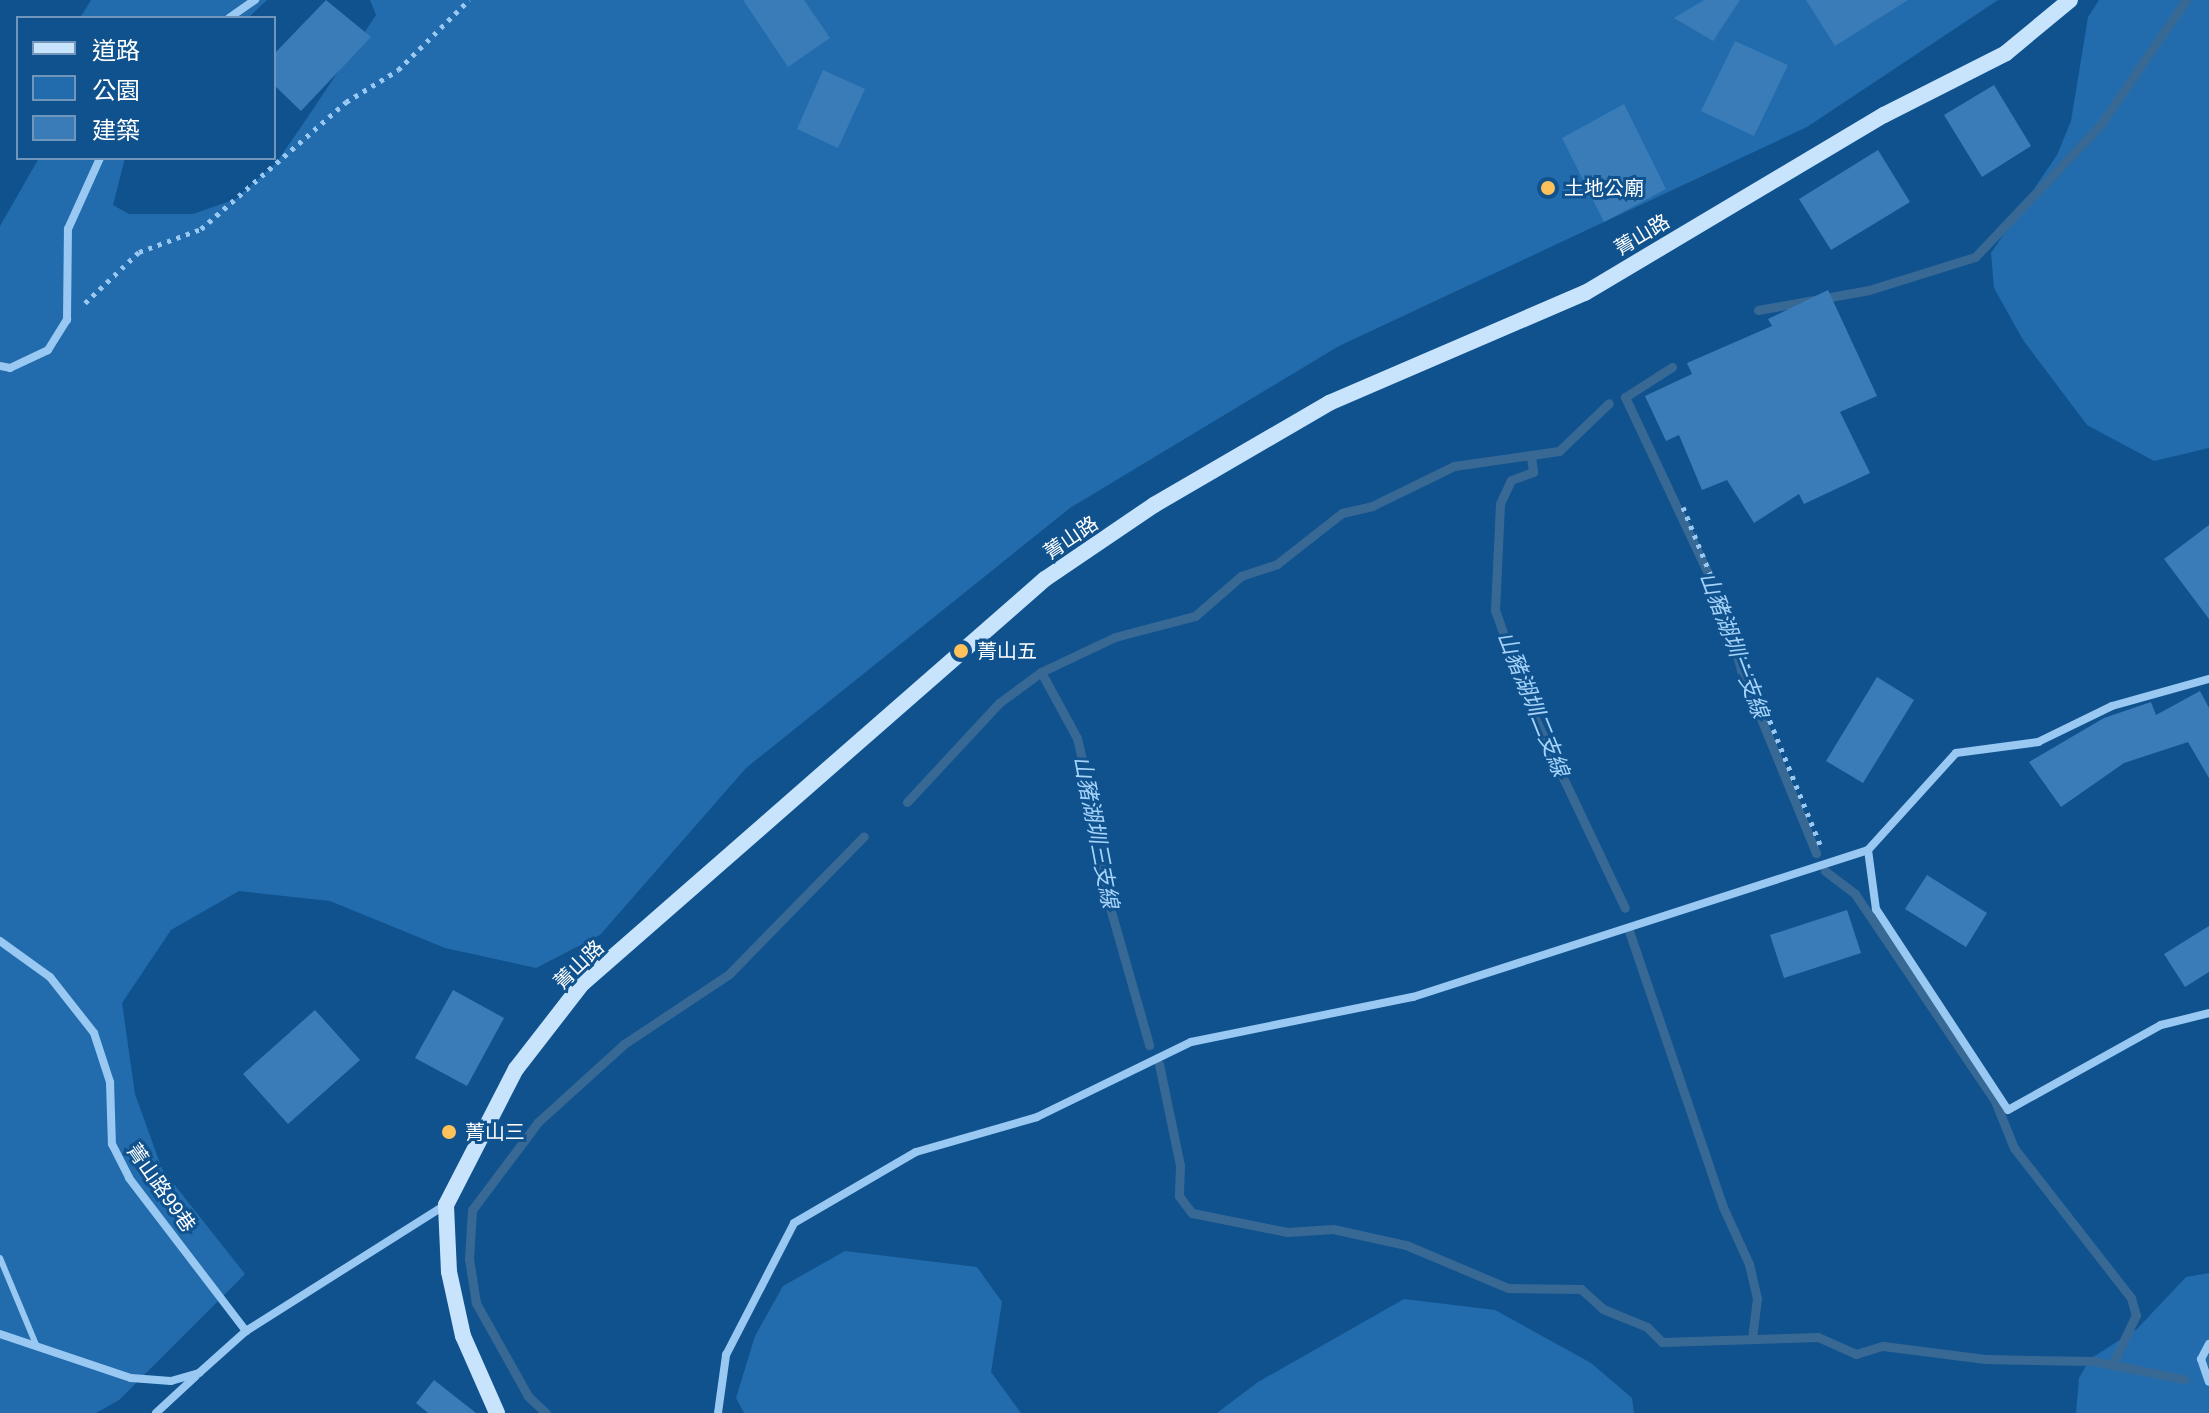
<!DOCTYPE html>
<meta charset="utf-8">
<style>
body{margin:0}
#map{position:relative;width:2209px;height:1413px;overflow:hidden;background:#10528e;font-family:Arial,"Noto Sans TC",sans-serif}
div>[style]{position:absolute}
.green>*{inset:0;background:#226cad}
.stream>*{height:9px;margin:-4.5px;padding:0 4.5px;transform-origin:4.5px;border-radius:4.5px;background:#386995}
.building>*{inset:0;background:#397cb8}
.path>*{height:5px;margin-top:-2.5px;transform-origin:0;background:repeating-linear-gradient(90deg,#99c9f2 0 4px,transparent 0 10px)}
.lane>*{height:6px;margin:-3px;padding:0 3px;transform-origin:3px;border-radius:3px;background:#99c9f2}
.street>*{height:8px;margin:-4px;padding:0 4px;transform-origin:4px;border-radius:4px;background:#99c9f2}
.secondary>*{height:16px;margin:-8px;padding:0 8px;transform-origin:8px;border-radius:8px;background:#c8e3fc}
.dots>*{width:22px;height:22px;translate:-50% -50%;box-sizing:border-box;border:4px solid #10528e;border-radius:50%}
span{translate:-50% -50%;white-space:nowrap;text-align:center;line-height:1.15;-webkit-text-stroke:6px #10528e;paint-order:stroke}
.poi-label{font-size:20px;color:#fff}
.left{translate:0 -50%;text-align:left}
.street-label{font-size:20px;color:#fff}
.water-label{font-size:22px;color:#a5d3fa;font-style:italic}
.legend{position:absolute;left:16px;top:16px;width:260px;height:144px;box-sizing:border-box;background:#10528e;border:2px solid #7097bb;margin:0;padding:10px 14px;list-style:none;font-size:24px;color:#fff}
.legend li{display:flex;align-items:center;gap:16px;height:40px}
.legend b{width:40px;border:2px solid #7097bb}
</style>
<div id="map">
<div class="green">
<div style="clip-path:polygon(91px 0,267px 0,248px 18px,80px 18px)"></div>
<div style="clip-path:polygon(370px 0,1998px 0,1807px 127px,1339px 346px,1070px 508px,746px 768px,600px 935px,536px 968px,445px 948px,330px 901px,239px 891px,171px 930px,122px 1003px,135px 1094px,162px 1169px,245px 1274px,119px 1400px,96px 1413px,0 1413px,0 226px,39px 158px,125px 158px,113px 205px,129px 214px,193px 214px,236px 199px,276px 163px,301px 127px,376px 15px)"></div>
<div style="clip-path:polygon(2099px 0,2209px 0,2209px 448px,2154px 461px,2087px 425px,2023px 340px,1994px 288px,1991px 253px,2057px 155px,2071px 121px,2088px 17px)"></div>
<div style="clip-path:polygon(845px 1251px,977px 1267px,1002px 1302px,991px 1372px,1021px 1413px,744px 1413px,736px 1398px,755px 1336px,783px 1286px)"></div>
<div style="clip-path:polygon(2209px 1273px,2209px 1413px,2076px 1413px,2079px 1378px,2090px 1359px,2137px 1329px,2186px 1277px)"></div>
<div style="clip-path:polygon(1404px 1299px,1495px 1310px,1591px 1363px,1632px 1398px,1634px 1413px,1217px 1413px,1258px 1382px)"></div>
</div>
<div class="stream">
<div style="left:1758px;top:310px;width:113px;rotate:-10.2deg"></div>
<div style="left:1869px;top:290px;width:111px;rotate:-17.3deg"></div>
<div style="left:1975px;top:257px;width:183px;rotate:-46.5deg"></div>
<div style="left:2101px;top:124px;width:150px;rotate:-55.6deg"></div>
<div style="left:1672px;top:367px;width:56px;rotate:147.4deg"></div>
<div style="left:1625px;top:397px;width:238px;rotate:64.8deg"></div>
<div style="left:1726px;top:612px;width:60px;rotate:75.5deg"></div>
<div style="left:1741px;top:670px;width:198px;rotate:67.7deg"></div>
<div style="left:1531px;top:457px;width:15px;rotate:82deg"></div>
<div style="left:1533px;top:472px;width:23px;rotate:160deg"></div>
<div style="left:1511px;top:480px;width:26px;rotate:115deg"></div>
<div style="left:1500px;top:504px;width:106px;rotate:92.7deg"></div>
<div style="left:1495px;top:610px;width:104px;rotate:70.3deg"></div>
<div style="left:1530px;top:708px;width:221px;rotate:64.6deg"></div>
<div style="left:1041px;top:672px;width:75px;rotate:61.4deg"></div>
<div style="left:1077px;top:738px;width:118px;rotate:76.8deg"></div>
<div style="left:1104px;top:853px;width:23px;rotate:97deg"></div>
<div style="left:1101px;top:876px;width:176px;rotate:74.1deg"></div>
<div style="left:907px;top:802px;width:135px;rotate:-47.1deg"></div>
<div style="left:999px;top:703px;width:52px;rotate:-36.4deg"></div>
<div style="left:1041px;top:672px;width:82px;rotate:-25.3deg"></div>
<div style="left:1115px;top:637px;width:83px;rotate:-14.7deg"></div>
<div style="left:1195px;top:616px;width:61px;rotate:-41deg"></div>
<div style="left:1241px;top:576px;width:38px;rotate:-18deg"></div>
<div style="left:1277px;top:564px;width:83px;rotate:-38.1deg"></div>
<div style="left:1342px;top:513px;width:31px;rotate:-13deg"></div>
<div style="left:1372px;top:506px;width:91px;rotate:-26deg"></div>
<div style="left:1454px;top:466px;width:106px;rotate:-8.1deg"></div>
<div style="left:1559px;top:451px;width:69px;rotate:-43.8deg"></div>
<div style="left:1825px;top:871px;width:38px;rotate:37deg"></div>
<div style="left:1855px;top:894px;width:250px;rotate:55.9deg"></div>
<div style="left:1995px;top:1101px;width:51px;rotate:68deg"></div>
<div style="left:2014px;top:1148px;width:190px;rotate:52deg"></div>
<div style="left:2131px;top:1298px;width:18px;rotate:74deg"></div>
<div style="left:2136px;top:1315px;width:55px;rotate:115.6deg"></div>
<div style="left:1629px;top:931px;width:292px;rotate:71.2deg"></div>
<div style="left:1723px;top:1207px;width:63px;rotate:65.5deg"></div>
<div style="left:1749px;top:1264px;width:35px;rotate:77deg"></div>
<div style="left:1757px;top:1298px;width:41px;rotate:97deg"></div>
<div style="left:1159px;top:1064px;width:103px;rotate:78.3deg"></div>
<div style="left:1180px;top:1165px;width:31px;rotate:92deg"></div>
<div style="left:1179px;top:1196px;width:21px;rotate:53deg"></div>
<div style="left:1192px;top:1213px;width:97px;rotate:11.3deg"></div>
<div style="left:1287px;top:1232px;width:46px;rotate:-3.7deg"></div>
<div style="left:1333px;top:1229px;width:75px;rotate:12.4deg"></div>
<div style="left:1406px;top:1245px;width:111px;rotate:22.9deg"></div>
<div style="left:1508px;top:1288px;width:73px;rotate:0.8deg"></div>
<div style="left:1581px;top:1289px;width:30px;rotate:42deg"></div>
<div style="left:1603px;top:1309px;width:48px;rotate:22.2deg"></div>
<div style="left:1647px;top:1327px;width:21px;rotate:45deg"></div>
<div style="left:1662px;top:1342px;width:156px;rotate:-1.8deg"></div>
<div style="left:1818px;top:1337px;width:42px;rotate:24.1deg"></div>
<div style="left:1856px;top:1354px;width:28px;rotate:-17deg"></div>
<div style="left:1883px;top:1346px;width:103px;rotate:7.3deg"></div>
<div style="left:1985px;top:1359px;width:108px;rotate:1.1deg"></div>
<div style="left:2093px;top:1361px;width:93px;rotate:11.2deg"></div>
<div style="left:546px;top:1413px;width:25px;rotate:-137deg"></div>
<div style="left:528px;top:1396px;width:107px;rotate:-119.2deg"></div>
<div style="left:476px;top:1303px;width:45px;rotate:-99deg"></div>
<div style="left:469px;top:1259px;width:49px;rotate:-86.5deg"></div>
<div style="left:472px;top:1210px;width:110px;rotate:-53.1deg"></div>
<div style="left:538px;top:1122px;width:116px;rotate:-42.2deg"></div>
<div style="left:624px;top:1044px;width:125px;rotate:-33.6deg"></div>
<div style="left:728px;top:975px;width:194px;rotate:-45.6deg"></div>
</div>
<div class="building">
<div style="clip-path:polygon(326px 0,371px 37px,301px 111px,274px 85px,274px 54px)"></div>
<div style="clip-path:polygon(743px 0,804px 0,830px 38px,788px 67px)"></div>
<div style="clip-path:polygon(1704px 0,1740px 0,1713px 41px,1674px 18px)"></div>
<div style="clip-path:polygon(1806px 0,1908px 0,1835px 46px)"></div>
<div style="clip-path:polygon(1735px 41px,1788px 65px,1754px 136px,1701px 111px)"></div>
<div style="clip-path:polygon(823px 70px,865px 89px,838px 148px,797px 129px)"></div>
<div style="clip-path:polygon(1994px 85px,2031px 146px,1982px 177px,1944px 115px)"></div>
<div style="clip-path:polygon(1624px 104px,1666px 189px,1604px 222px,1562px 138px)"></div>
<div style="clip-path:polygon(1878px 150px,1910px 202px,1831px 250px,1799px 199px)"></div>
<div style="clip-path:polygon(1828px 290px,1877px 396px,1840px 412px,1870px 473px,1804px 504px,1799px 494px,1754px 523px,1727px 480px,1702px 490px,1679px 435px,1666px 441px,1645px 396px,1692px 374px,1687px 363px,1772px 326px,1768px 319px)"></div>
<div style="clip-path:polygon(2209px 525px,2209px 619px,2164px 559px)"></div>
<div style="clip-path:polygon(1877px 677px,1914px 700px,1863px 783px,1826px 761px)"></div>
<div style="clip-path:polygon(2200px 691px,2209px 708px,2209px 778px,2188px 742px,2124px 763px,2061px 807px,2029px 762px,2104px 718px,2151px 702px,2156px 715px)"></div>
<div style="clip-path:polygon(1927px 875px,1987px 913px,1966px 947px,1905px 909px)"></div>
<div style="clip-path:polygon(1847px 910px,1861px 953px,1784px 978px,1770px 935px)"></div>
<div style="clip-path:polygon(2209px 926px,2209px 972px,2185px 987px,2164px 954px)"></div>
<div style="clip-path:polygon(453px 990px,504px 1018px,467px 1086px,415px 1058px)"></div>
<div style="clip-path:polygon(315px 1010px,360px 1060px,288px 1124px,243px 1074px)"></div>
<div style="clip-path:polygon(434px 1380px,476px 1413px,428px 1413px,416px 1403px)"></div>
</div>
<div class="path">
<div style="left:85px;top:303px;width:74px;rotate:-43.4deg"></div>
<div style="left:139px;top:252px;width:66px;rotate:-20.4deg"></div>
<div style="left:201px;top:229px;width:193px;rotate:-41.2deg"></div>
<div style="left:346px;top:102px;width:61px;rotate:-31.6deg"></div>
<div style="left:398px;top:70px;width:100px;rotate:-44.6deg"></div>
<div style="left:1683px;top:507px;width:367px;rotate:67.9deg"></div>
</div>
<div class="lane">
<div style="left:0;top:1258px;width:96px;rotate:67.4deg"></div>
</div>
<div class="street">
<div style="left:229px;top:18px;width:32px;rotate:-35deg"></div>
<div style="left:0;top:366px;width:10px;rotate:11deg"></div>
<div style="left:10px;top:368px;width:42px;rotate:-25.3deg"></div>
<div style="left:48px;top:350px;width:36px;rotate:-58deg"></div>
<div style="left:67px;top:320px;width:91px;rotate:-89.4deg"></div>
<div style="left:68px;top:229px;width:78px;rotate:-65.7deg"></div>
<div style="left:1868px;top:850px;width:60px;rotate:82.3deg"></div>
<div style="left:1876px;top:909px;width:240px;rotate:56.7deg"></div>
<div style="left:2008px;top:1110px;width:175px;rotate:-29.1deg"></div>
<div style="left:2161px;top:1025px;width:49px;rotate:-14deg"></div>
<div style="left:0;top:941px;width:62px;rotate:35.8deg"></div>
<div style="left:50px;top:977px;width:71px;rotate:51.8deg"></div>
<div style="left:94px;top:1033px;width:52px;rotate:71.9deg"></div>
<div style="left:110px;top:1082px;width:62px;rotate:88.2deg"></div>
<div style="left:112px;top:1144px;width:38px;rotate:63deg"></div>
<div style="left:129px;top:1178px;width:193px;rotate:52.6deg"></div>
<div style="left:0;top:1334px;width:138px;rotate:18.6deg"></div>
<div style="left:131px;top:1378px;width:40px;rotate:4.3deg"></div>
<div style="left:171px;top:1381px;width:29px;rotate:-16deg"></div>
<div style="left:199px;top:1373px;width:63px;rotate:-41.8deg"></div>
<div style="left:246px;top:1331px;width:236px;rotate:-32.3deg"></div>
<div style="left:2209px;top:1344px;width:17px;rotate:118deg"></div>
<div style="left:2201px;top:1359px;width:24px;rotate:71deg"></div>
<div style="left:156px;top:1413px;width:54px;rotate:-42.8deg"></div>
<div style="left:718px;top:1413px;width:59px;rotate:-82.1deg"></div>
<div style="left:726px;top:1355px;width:148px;rotate:-62.7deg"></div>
<div style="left:794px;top:1223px;width:141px;rotate:-30.2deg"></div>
<div style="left:916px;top:1152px;width:126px;rotate:-16.1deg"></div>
<div style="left:1037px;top:1117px;width:171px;rotate:-26deg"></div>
<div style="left:1191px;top:1042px;width:227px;rotate:-11.5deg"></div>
<div style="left:1413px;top:997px;width:478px;rotate:-17.9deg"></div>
<div style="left:1868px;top:850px;width:131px;rotate:-47.8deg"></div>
<div style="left:1956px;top:753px;width:83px;rotate:-7.6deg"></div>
<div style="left:2038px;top:742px;width:82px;rotate:-25.9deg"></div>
<div style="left:2112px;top:706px;width:101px;rotate:-15.6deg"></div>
</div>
<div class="secondary">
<div style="left:497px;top:1413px;width:84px;rotate:-113.8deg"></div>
<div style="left:463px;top:1336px;width:66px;rotate:-102.3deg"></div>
<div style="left:449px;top:1272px;width:67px;rotate:-92.6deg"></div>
<div style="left:446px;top:1205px;width:153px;rotate:-62.8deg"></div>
<div style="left:516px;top:1069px;width:108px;rotate:-52.2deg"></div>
<div style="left:582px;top:984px;width:615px;rotate:-41.18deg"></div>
<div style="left:1045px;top:579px;width:132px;rotate:-34.2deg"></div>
<div style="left:1154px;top:505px;width:203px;rotate:-30.2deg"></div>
<div style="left:1329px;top:403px;width:279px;rotate:-23.3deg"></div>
<div style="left:1585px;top:293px;width:348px;rotate:-30.8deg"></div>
<div style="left:1884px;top:115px;width:137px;rotate:-26.9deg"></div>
<div style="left:2006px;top:53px;width:83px;rotate:-39.6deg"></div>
</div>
<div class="dots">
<div style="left:1548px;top:188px;background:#ffc15a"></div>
<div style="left:961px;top:651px;background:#ffc15a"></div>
<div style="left:449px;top:1132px;background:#ffc15a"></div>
</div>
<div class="poi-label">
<span class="left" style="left:1564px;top:188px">土地公廟</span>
<span class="left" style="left:977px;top:651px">菁山五</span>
<span class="left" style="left:465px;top:1132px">菁山三</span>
</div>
<div class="street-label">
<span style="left:1642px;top:235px;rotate:-31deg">菁山路</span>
<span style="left:1071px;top:538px;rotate:-34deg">菁山路</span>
<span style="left:579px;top:965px;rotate:-44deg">菁山路</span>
<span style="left:161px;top:1188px;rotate:55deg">菁山路99巷</span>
</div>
<div class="water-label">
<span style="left:1734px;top:645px;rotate:69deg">山豬湖圳一支線</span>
<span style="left:1533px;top:704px;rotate:68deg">山豬湖圳二支線</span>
<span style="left:1096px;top:832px;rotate:79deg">山豬湖圳三支線</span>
</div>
<ul class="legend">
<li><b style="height:10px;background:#c8e3fc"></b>道路</li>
<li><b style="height:22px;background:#226cad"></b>公園</li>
<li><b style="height:22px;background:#397cb8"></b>建築</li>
</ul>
</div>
